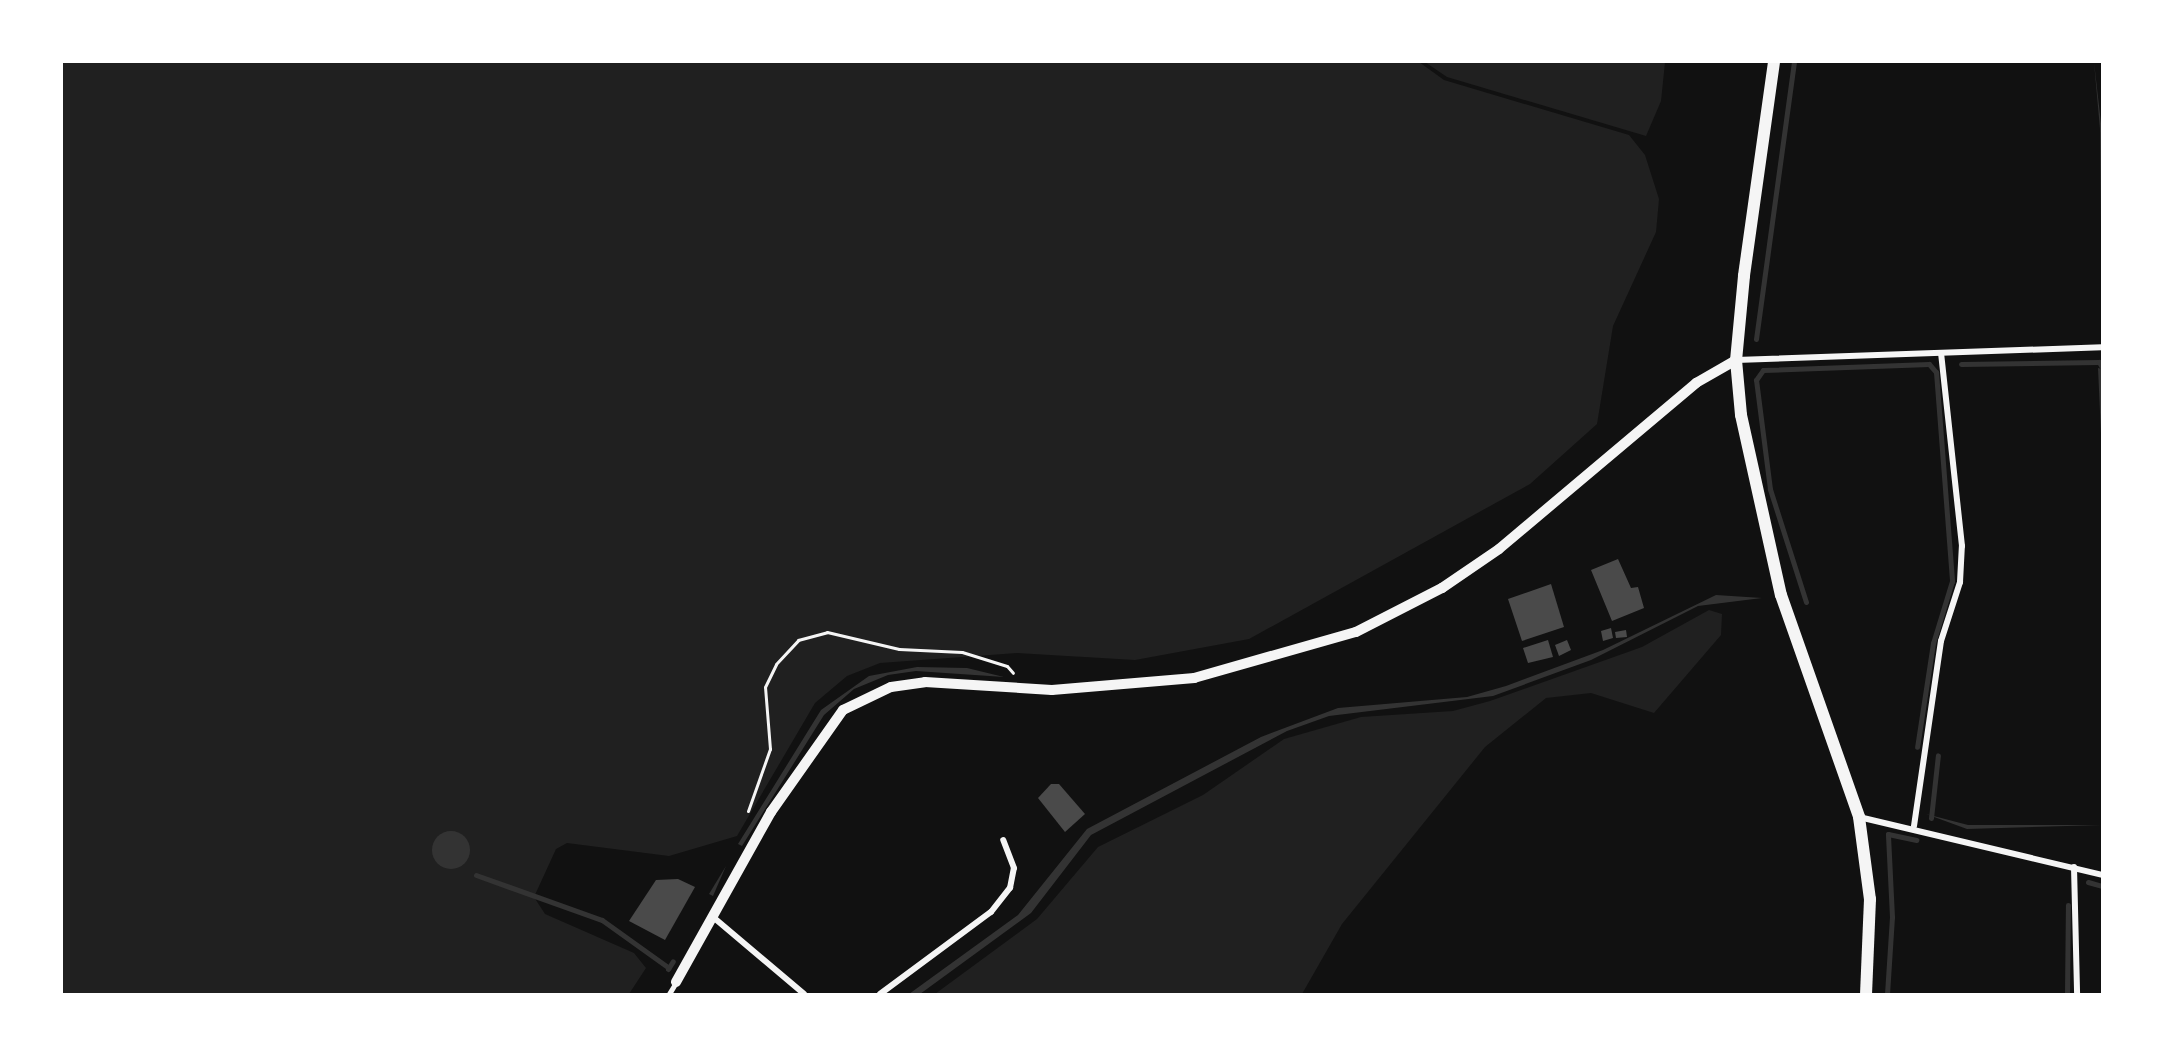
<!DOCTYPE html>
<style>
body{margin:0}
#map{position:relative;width:2164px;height:1056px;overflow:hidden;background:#111;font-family:"Public Sans",sans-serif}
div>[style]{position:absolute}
.green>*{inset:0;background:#202020}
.water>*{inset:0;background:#333}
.round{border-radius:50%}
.stream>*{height:5px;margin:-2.5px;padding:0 2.5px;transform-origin:2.5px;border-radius:2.5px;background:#333}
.building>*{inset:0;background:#4a4a4a}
.path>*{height:3px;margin:-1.5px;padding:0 1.5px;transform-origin:1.5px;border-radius:1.5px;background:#f5f5f5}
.service>*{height:4.5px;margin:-2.25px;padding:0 2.25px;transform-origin:2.25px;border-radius:2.25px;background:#f5f5f5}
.minor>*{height:6px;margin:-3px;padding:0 3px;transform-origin:3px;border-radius:3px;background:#f5f5f5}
.tertiary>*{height:10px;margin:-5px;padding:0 5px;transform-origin:5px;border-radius:5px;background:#f5f5f5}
.secondary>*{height:12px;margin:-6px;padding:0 6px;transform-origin:6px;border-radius:6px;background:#f5f5f5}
span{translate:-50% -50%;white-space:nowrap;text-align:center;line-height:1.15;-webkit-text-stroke:5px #fff;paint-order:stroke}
.frame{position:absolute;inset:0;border:63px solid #fff;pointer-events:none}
</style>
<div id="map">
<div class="green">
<div style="clip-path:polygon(62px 62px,1419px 62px,1444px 80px,1629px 135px,1645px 155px,1659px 199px,1656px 232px,1613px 326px,1597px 424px,1530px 484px,1249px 639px,1135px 660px,1017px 653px,880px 663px,847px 676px,815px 703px,737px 836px,669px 856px,567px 843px,556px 849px,534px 897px,545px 914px,634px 953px,646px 968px,629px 994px,62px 994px)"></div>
<div style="clip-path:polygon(1425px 62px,1665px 62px,1661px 101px,1646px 136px,1447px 77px)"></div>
<div style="clip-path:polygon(1709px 610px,1722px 614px,1721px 635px,1654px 713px,1591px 693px,1546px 698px,1485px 747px,1342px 924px,1302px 994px,935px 994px,1037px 919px,1098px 847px,1203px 795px,1284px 739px,1361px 717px,1453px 711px,1490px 701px,1642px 647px)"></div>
</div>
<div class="water">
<div style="clip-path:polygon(2094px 62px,2102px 132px,2102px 332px,2100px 129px)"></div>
<div style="clip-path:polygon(2098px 368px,2102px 369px,2102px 463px,2102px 456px)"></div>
<div style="clip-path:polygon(1716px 595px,1762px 598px,1698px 606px,1591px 660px,1493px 696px,1329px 716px,1287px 731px,1091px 835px,1031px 913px,920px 994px,909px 994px,1018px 915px,1087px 829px,1261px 737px,1338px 708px,1467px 697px,1506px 686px,1603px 650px)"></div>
<div style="clip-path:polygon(917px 667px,967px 668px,1004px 677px,916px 671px,888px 675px,854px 689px,824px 715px,742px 846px,738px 844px,821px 710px,869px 676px)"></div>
<div style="clip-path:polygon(1926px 814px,1968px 825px,2102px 825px,1967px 829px)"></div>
<div class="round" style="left:432px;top:831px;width:38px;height:38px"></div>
<div style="clip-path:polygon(726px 866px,713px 896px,709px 894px)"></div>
</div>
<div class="stream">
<div style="left:1756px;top:339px;width:280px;rotate:-82.2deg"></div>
<div style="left:1961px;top:364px;width:138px;rotate:-0.8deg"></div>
<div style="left:2099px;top:362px;width:6px;rotate:59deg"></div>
<div style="left:1806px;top:602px;width:119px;rotate:-107.7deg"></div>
<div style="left:1770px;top:489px;width:110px;rotate:-97.3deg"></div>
<div style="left:1756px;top:380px;width:12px;rotate:-55deg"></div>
<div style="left:1763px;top:370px;width:166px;rotate:-2.1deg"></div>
<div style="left:1929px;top:364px;width:11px;rotate:49deg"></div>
<div style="left:1936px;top:372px;width:210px;rotate:85.6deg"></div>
<div style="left:1952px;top:581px;width:65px;rotate:107deg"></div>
<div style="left:1933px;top:643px;width:105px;rotate:98.7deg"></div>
<div style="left:1931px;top:818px;width:63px;rotate:-83.7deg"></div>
<div style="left:476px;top:875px;width:134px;rotate:19.7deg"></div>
<div style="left:602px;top:920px;width:82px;rotate:35.6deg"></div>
<div style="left:2088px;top:882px;width:15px;rotate:16deg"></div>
<div style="left:668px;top:969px;width:9px;rotate:-58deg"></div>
<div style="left:1887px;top:994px;width:77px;rotate:-86.3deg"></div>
<div style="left:1892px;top:917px;width:83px;rotate:-92.8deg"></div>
<div style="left:1888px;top:834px;width:29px;rotate:12deg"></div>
<div style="left:2067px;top:994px;width:89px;rotate:-89.4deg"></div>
</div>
<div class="building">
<div style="clip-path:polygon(1618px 559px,1631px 588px,1638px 587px,1644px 608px,1612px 621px,1591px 570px)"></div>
<div style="clip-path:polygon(1551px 584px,1564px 627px,1522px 641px,1508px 599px)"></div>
<div style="clip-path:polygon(1611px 628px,1613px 638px,1603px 641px,1601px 631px)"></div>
<div style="clip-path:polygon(1626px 630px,1627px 637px,1616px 638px,1615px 632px)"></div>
<div style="clip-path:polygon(1548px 640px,1553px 657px,1528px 663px,1523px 648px)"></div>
<div style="clip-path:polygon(1567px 640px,1571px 650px,1559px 656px,1555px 645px)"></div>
<div style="clip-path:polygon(1051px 784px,1059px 784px,1085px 814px,1065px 832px,1038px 798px)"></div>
<div style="clip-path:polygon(678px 879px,695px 887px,665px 940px,629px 921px,656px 880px)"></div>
</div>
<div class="path">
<div style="left:748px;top:811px;width:66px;rotate:-70.5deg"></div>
<div style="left:770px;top:749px;width:62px;rotate:-94.6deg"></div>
<div style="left:765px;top:687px;width:25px;rotate:-64deg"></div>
<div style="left:776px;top:664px;width:33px;rotate:-47deg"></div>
<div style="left:798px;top:640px;width:30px;rotate:-15deg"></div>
<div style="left:827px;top:632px;width:74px;rotate:13.3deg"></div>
<div style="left:899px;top:649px;width:63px;rotate:2.7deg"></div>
<div style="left:962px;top:652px;width:47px;rotate:17.3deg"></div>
<div style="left:1007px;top:666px;width:9px;rotate:49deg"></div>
</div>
<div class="service">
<div style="left:669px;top:994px;width:12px;rotate:-59deg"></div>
</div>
<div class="minor">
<div style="left:1736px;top:360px;width:366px;rotate:-2deg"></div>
<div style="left:1859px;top:817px;width:250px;rotate:13.4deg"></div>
<div style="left:1914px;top:826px;width:187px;rotate:-81.7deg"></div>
<div style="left:1941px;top:641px;width:62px;rotate:-72.1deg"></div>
<div style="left:1960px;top:582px;width:36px;rotate:-87deg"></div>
<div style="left:1962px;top:546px;width:193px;rotate:-96.2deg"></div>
<div style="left:2074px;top:867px;width:127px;rotate:88.6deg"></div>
<div style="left:713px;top:917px;width:119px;rotate:40.2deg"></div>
<div style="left:880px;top:994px;width:138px;rotate:-36.5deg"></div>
<div style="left:991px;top:912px;width:31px;rotate:-52deg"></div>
<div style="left:1010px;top:888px;width:20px;rotate:-79deg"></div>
<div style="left:1014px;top:868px;width:30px;rotate:-111deg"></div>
</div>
<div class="tertiary">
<div style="left:676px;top:982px;width:195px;rotate:-60.8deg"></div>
<div style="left:771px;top:812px;width:125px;rotate:-54.8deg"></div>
<div style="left:843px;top:710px;width:53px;rotate:-25.6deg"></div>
<div style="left:891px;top:687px;width:34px;rotate:-8deg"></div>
<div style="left:925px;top:682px;width:127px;rotate:3.6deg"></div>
<div style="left:1052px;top:690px;width:143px;rotate:-4.8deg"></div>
<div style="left:1194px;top:678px;width:168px;rotate:-15.9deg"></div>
<div style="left:1356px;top:632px;width:97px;rotate:-27.1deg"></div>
<div style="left:1442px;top:588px;width:69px;rotate:-34.4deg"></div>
<div style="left:1499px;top:549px;width:258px;rotate:-40.1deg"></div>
<div style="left:1696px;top:383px;width:46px;rotate:-29.9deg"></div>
</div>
<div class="secondary">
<div style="left:1774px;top:62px;width:216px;rotate:98deg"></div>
<div style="left:1744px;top:276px;width:84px;rotate:95.4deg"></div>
<div style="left:1736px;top:360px;width:55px;rotate:84.8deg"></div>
<div style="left:1741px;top:415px;width:184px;rotate:77.5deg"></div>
<div style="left:1781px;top:595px;width:235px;rotate:70.6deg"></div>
<div style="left:1859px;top:817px;width:83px;rotate:82.4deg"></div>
<div style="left:1870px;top:899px;width:95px;rotate:92.4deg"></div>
</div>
<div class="frame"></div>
</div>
